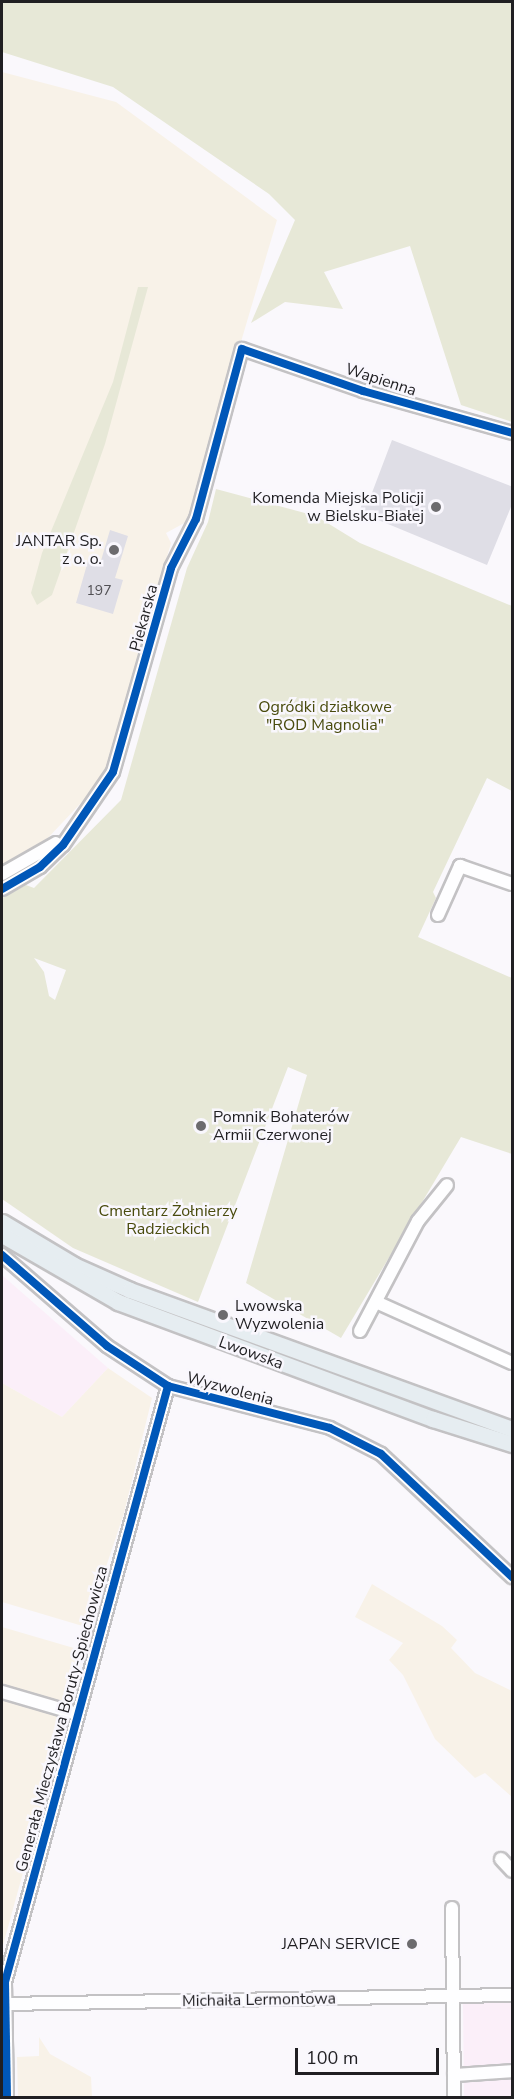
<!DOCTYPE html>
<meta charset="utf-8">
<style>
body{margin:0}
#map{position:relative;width:514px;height:2099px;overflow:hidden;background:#faf8fc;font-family:"Nunito Sans",sans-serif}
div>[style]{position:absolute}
.commercial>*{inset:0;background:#fbeff9}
.industrial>*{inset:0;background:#f8f2e8}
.green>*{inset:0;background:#e7e8d7}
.building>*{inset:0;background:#dfdee6}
.roads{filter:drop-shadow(2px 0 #c3c2c4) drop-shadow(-2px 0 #c3c2c4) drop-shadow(0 2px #c3c2c4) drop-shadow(0 -2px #c3c2c4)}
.minor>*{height:12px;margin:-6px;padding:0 6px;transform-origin:6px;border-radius:6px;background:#fefeff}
.major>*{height:15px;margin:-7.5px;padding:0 7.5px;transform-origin:7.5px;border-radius:7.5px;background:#e6edf1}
.cycleway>*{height:8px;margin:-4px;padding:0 4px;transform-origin:4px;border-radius:4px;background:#0057b8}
.dots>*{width:16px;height:16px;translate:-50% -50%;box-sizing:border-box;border:3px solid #f9f7fd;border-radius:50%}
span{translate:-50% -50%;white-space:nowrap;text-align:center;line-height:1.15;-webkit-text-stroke:5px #f9f7fd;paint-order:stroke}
.number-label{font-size:14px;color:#515054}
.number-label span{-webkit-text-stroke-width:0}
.street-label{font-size:16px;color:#201f22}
.poi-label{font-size:16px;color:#201f22}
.right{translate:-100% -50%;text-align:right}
.left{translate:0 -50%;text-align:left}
.park-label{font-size:16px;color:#494b0d}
.frame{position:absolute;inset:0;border:3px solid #201f22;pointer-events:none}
.scale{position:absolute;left:295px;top:2048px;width:144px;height:27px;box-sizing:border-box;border:3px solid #201f22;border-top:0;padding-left:8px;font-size:18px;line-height:21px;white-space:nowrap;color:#201f22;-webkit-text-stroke:4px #f9f7fd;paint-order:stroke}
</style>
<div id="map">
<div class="commercial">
<div style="clip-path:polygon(2px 1275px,108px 1368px,62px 1417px,2px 1383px)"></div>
<div style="clip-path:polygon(512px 2002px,512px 2097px,464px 2097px,463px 2004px)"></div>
</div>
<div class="industrial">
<div style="clip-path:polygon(2px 72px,116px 102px,277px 220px,188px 521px,166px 533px,171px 543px,106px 770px,97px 786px,45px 841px,2px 865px)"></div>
<div style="clip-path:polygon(108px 1368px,152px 1398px,124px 1513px,86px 1627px,2px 1602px,2px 1383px,62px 1417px)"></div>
<div style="clip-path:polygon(372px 1584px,442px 1626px,457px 1640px,451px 1648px,475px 1673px,512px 1691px,512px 1797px,485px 1773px,475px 1778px,435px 1739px,403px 1675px,389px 1660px,403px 1643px,355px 1617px)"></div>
<div style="clip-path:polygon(2px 1627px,84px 1651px,2px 1949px)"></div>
<div style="clip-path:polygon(39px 2037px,50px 2054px,91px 2077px,92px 2097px,18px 2097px,17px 2057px,39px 2056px)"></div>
</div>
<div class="green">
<div style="clip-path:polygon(2px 2px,512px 2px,512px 422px,461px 405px,410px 246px,324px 272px,343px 309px,285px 302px,251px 323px,295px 220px,269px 194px,113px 87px,2px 52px)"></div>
<div style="clip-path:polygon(138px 287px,148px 287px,105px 444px,52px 595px,37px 605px,31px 593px,42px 553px,113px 382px)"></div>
<div style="clip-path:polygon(evenodd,216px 489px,316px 516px,360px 543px,512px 606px,512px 791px,487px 778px,433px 892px,436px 898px,418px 937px,512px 978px,512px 1154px,461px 1137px,341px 1338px,246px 1283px,307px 1075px,288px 1067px,198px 1302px,73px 1248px,2px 1199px,2px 898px,26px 885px,34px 888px,121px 800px,187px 568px,208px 522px,216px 489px,34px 958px,66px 970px,55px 1000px,49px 996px,44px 972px,34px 958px)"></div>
</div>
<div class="building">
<div style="clip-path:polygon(392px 440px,513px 487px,513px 502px,487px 565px,359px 512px,365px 496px,370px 498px)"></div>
<div style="clip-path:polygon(110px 530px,128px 536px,115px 578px,123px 580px,113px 614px,76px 603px,88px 561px,100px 564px)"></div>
</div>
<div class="roads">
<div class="minor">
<div style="left:2px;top:874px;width:62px;rotate:-29.9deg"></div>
<div style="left:2px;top:889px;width:44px;rotate:-30.1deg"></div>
<div style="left:40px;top:867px;width:32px;rotate:-44deg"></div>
<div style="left:63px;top:845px;width:88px;rotate:-55.6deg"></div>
<div style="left:113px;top:772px;width:212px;rotate:-74.1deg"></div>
<div style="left:171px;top:568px;width:55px;rotate:-63deg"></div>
<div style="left:196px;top:519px;width:176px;rotate:-74.9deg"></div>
<div style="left:242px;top:349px;width:128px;rotate:19.1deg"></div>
<div style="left:363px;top:391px;width:155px;rotate:15.7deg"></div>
<div style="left:438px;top:915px;width:54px;rotate:-65.8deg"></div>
<div style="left:460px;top:866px;width:55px;rotate:19.1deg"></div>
<div style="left:2px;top:1255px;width:139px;rotate:40.9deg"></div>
<div style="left:107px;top:1346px;width:73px;rotate:33.3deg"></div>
<div style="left:168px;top:1386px;width:167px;rotate:14.5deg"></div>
<div style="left:330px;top:1428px;width:57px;rotate:27deg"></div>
<div style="left:381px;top:1454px;width:180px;rotate:43.2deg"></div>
<div style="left:376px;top:1302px;width:149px;rotate:24.2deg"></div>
<div style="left:360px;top:1331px;width:124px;rotate:-62.2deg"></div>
<div style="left:418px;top:1221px;width:46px;rotate:-51.1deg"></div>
<div style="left:2px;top:1692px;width:78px;rotate:16.3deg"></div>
<div style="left:501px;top:1859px;width:16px;rotate:47deg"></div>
<div style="left:452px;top:1908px;width:190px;rotate:89.4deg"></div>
<div style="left:5px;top:2004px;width:507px;rotate:-1.02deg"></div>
<div style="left:454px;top:2075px;width:58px;rotate:-3.9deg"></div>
<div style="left:7px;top:2098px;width:116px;rotate:-91deg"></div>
<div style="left:5px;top:1982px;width:618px;rotate:-74.7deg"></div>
</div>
<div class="major">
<div style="left:2px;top:1222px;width:84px;rotate:30.8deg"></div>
<div style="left:74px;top:1265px;width:61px;rotate:24.1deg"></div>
<div style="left:130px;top:1290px;width:407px;rotate:20deg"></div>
<div style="left:2px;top:1235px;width:134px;rotate:30deg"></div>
<div style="left:118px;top:1302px;width:336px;rotate:20.4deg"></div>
<div style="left:433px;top:1419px;width:83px;rotate:17.6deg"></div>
</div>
</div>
<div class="cycleway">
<div style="left:2px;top:889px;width:44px;rotate:-30.1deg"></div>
<div style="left:40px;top:867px;width:32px;rotate:-44deg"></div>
<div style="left:63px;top:845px;width:88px;rotate:-55.6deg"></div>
<div style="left:113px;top:772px;width:212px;rotate:-74.1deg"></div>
<div style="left:171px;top:568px;width:55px;rotate:-63deg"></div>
<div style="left:196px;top:519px;width:176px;rotate:-74.9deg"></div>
<div style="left:242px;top:349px;width:128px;rotate:19.1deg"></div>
<div style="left:363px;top:391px;width:155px;rotate:15.7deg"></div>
<div style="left:2px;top:1255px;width:139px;rotate:40.9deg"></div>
<div style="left:107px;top:1346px;width:73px;rotate:33.3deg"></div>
<div style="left:168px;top:1386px;width:167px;rotate:14.5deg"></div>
<div style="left:330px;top:1428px;width:57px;rotate:27deg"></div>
<div style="left:381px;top:1454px;width:180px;rotate:43.2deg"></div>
<div style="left:7px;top:2098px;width:116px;rotate:-91deg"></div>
<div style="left:5px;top:1982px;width:618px;rotate:-74.7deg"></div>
</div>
<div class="dots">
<div style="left:436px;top:507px;background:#6c6b6e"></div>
<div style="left:114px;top:550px;background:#6c6b6e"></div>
<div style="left:201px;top:1126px;background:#6c6b6e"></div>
<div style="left:223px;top:1315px;background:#6c6b6e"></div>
<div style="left:412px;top:1944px;background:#6c6b6e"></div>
</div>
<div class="number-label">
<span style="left:99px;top:591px">197</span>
</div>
<div class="street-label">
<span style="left:381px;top:380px;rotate:18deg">Wapienna</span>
<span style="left:144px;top:618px;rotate:-75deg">Piekarska</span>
<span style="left:251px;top:1353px;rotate:20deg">Lwowska</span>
<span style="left:230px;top:1389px;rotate:15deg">Wyzwolenia</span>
<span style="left:62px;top:1719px;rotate:-75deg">Generała Mieczysława Boruty-Spiechowicza</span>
<span style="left:259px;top:2000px;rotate:-1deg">Michaiła Lermontowa</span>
</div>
<div class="poi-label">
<span class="right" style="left:424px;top:507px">Komenda Miejska Policji<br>w Bielsku-Białej</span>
<span class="right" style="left:102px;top:550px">JANTAR Sp.<br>z o. o.</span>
<span class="left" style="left:213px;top:1126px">Pomnik Bohaterów<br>Armii Czerwonej</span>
<span class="left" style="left:235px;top:1315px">Lwowska<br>Wyzwolenia</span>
<span class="right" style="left:400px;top:1944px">JAPAN SERVICE</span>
</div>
<div class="park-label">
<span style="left:325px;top:716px">Ogródki działkowe<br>"ROD Magnolia"</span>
<span style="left:168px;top:1220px">Cmentarz Żołnierzy<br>Radzieckich</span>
</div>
<div class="frame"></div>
<div class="scale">100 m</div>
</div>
